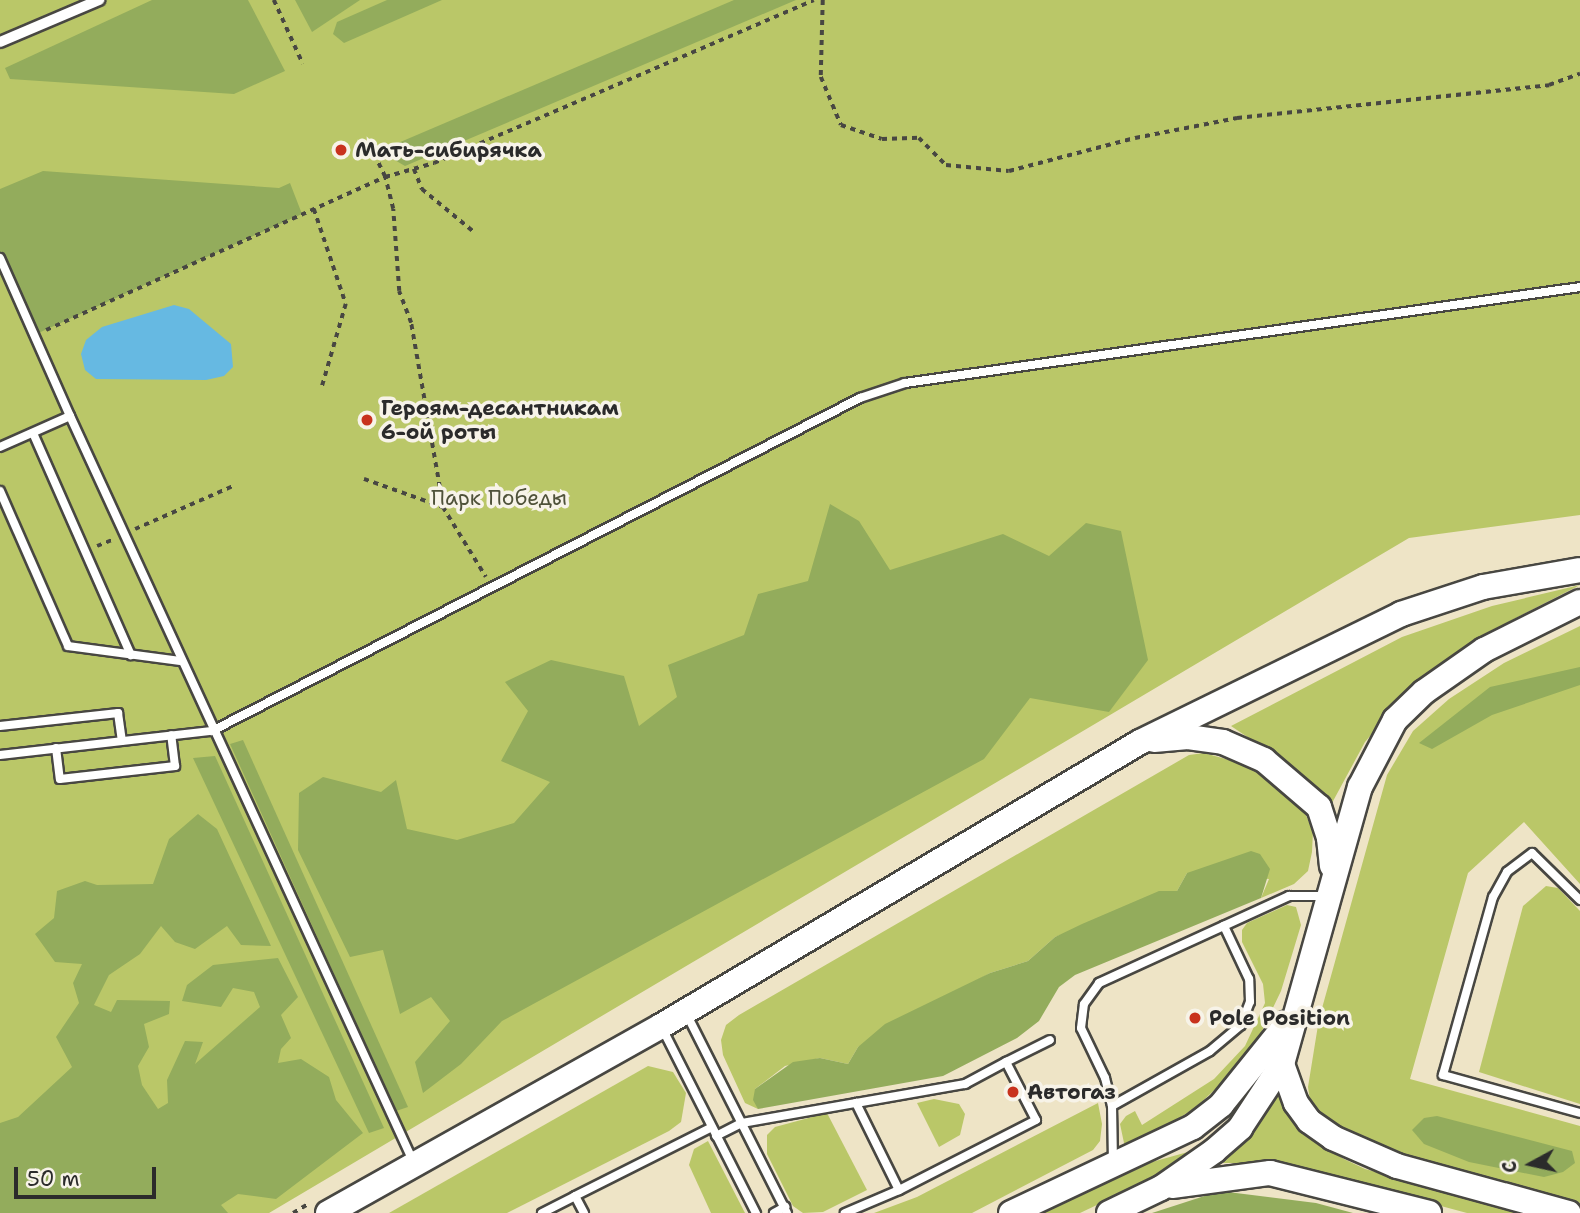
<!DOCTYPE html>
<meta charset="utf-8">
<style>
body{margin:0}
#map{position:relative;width:1580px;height:1213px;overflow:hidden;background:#eee4c6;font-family:"Shantell Sans",sans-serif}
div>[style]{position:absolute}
.green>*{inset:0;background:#bac768}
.forest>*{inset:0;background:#93ac5c}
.water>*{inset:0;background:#66b9e2}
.path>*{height:3.5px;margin-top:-1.75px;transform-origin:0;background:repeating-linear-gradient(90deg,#484742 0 5px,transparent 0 10px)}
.roads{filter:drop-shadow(2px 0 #484742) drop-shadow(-2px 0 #484742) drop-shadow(0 2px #484742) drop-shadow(0 -2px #484742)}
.service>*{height:8px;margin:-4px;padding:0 4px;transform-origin:4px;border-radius:4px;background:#fff}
.pedestrian>*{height:10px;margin:-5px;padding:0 5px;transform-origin:5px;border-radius:5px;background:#fff}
.primary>*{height:24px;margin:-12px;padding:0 12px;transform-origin:12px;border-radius:12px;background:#fff}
.dots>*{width:19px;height:19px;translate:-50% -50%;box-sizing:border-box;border:4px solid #f7f3e8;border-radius:50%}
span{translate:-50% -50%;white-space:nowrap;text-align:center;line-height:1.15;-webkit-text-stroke:7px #f7f3e8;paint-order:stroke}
.poi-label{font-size:21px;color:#2b2b2b;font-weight:700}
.left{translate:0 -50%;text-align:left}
.park-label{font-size:21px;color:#4f523a}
.north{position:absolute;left:1496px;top:1129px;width:70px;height:70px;-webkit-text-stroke:5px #f7f3e8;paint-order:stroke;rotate:262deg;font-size:19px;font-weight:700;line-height:28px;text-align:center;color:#2b2b2b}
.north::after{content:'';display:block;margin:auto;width:24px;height:32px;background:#2b2b2b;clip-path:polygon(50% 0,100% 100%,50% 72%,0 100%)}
.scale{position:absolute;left:14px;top:1167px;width:142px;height:32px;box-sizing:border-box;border:4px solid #2b2b2b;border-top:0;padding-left:9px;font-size:21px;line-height:24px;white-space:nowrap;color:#2b2b2b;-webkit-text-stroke:5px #f7f3e8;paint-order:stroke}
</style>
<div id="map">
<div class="green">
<div style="clip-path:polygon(0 0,1580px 0,1580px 515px,1409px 538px,269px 1213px,0 1213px)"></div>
<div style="clip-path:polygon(1580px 585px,1514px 619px,1415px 683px,1365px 742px,1332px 803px,1301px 773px,1231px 726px,1402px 637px,1492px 606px)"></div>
<div style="clip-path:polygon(1580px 626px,1580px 884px,1524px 822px,1468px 873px,1410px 1079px,1580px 1126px,1580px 1204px,1387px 1151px,1330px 1121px,1310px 1101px,1308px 1087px,1319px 1019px,1387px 775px,1413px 731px,1449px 699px,1504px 663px)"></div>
<div style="clip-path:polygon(1204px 753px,1244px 764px,1267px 777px,1290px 793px,1305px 813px,1313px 831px,1312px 852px,1308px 871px,1294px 884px,1261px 898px,1269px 879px,1187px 873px,1177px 891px,1055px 937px,1028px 961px,990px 973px,858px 1047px,848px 1064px,820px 1058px,785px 1066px,755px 1089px,758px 1109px,745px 1103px,723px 1055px,721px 1040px,726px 1025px,739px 1015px,1189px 755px)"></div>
<div style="clip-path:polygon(1546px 886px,1558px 888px,1580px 911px,1580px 1104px,1479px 1072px,1523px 906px)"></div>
<div style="clip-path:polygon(1287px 905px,1296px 907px,1301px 925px,1281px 991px,1249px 1058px,1195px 1108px,1141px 1142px,1130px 1147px,1124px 1143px,1120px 1124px,1126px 1116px,1135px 1111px,1142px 1125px,1214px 1079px,1245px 1046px,1265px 1003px,1263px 984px,1242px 942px,1242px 930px,1247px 923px)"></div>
<div style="clip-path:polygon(648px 1066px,673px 1072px,686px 1093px,681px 1122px,669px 1131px,507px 1213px,389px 1213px)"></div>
<div style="clip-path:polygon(1276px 1092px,1297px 1128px,1344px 1159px,1365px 1169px,1527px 1213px,1467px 1213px,1326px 1175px,1268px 1163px,1223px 1163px,1262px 1117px)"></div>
<div style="clip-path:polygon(934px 1099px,959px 1104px,965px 1114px,960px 1135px,939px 1147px,917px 1103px)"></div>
<div style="clip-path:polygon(1098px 1103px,1102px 1124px,1100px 1141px,1093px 1150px,972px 1213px,874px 1213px,917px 1197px)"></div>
<div style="clip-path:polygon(827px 1113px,867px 1190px,823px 1212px,803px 1213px,793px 1206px,767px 1154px,767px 1135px,775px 1127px)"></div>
<div style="clip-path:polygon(708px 1141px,745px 1213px,711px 1213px,689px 1165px,694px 1149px)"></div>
<div style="clip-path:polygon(1195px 1150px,1158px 1176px,1080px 1213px,1042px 1213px,1152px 1162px)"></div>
</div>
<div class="forest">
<div style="clip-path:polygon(152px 0,248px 0,285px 71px,234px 94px,10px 79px,5px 68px)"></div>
<div style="clip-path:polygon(295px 0,360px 0,312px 32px)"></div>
<div style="clip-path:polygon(387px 0,442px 0,344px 43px,333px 34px,337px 22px)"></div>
<div style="clip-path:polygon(734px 0,796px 0,405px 166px,393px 159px,398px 143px)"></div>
<div style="clip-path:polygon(43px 171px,279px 188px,290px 183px,302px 214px,34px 335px,0 258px,0 189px)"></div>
<div style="clip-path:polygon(830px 504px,859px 521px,890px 570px,1003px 534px,1049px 556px,1086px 523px,1121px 531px,1148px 660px,1109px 712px,1030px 698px,984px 759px,502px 1021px,461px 1064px,423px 1093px,415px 1062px,450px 1021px,431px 997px,400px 1014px,383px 950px,350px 957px,298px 850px,299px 793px,323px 777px,381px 792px,396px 780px,407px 829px,457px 840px,514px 823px,550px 782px,501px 761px,528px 711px,505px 682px,551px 660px,624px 676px,639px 726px,677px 697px,668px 665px,744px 635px,758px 594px,808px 581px)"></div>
<div style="clip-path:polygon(1580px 667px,1580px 685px,1492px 715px,1432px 749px,1419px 743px,1490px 687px)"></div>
<div style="clip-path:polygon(243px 740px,408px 1107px,396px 1111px,230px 744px)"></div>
<div style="clip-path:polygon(215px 756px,384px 1128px,369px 1133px,193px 758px)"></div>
<div style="clip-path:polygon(198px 814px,217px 829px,271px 946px,241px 945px,227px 926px,195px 949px,175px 942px,161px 926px,140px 954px,109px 975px,94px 1005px,111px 1012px,117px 1000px,170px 1001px,169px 1014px,144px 1024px,149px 1047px,138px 1066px,142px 1085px,158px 1109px,168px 1103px,167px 1080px,185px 1041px,203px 1042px,195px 1064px,260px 1007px,254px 992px,233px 988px,221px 1007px,182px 1001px,187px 985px,213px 965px,278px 958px,298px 997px,281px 1015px,291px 1038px,281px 1049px,278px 1063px,301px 1059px,329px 1077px,336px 1100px,363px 1133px,276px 1199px,238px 1194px,221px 1205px,228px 1213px,0 1213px,0 1123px,18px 1117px,72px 1067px,56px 1037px,79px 1003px,73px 983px,82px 964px,55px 962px,35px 934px,54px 918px,57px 891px,85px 881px,97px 885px,153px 884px,169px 839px)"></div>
<div style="clip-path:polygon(1251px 851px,1260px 854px,1270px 869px,1261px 898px,1075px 975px,1059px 987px,1039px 1021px,1017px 1038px,943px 1076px,758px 1109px,753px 1100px,755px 1089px,793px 1062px,820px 1058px,848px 1064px,858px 1047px,885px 1024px,990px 973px,1028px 961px,1055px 937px,1082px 924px,1159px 891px,1177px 891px,1187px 873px)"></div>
<div style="clip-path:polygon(1437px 1116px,1572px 1151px,1575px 1163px,1563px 1172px,1544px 1177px,1469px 1162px,1424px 1144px,1412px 1130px,1424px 1118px)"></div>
<div style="clip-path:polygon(1220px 1191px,1316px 1203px,1353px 1213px,1152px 1213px)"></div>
</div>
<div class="water">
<div style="clip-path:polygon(174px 305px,189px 309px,231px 344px,233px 367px,224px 376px,206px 380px,96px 379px,85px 370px,81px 354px,86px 340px,102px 327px)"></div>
</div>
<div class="path">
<div style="left:274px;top:0;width:70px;rotate:65.6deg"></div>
<div style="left:823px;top:0;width:77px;rotate:91.5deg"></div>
<div style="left:821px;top:77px;width:52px;rotate:67.4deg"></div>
<div style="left:841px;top:125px;width:43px;rotate:18.9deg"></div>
<div style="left:882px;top:139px;width:37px;rotate:-2deg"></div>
<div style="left:919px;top:138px;width:38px;rotate:45deg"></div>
<div style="left:946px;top:165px;width:63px;rotate:5.4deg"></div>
<div style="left:1009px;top:171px;width:130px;rotate:-14.7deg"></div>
<div style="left:1135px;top:138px;width:104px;rotate:-11.1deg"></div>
<div style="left:1237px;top:118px;width:314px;rotate:-6deg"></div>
<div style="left:1549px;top:85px;width:33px;rotate:-20deg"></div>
<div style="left:414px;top:169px;width:22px;rotate:68deg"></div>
<div style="left:422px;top:189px;width:67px;rotate:39.6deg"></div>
<div style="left:314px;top:209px;width:100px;rotate:71.4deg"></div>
<div style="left:346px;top:304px;width:86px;rotate:106.1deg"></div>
<div style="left:46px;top:330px;width:372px;rotate:-24.3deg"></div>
<div style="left:385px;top:177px;width:34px;rotate:-116deg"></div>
<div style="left:364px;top:479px;width:84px;rotate:19.5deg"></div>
<div style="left:443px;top:507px;width:82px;rotate:58.4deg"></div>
<div style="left:443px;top:507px;width:187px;rotate:-99.9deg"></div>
<div style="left:411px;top:323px;width:34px;rotate:-111deg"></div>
<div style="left:399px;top:291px;width:82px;rotate:-94.2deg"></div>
<div style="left:393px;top:209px;width:33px;rotate:-104deg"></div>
<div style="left:385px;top:177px;width:51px;rotate:-15.9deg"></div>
<div style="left:434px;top:163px;width:413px;rotate:-23.2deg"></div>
<div style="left:135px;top:529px;width:107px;rotate:-23.7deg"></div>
<div style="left:97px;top:546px;width:16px;rotate:-22deg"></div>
<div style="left:293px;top:1213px;width:17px;rotate:-31deg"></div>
</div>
<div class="roads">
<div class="service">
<div style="left:0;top:258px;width:173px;rotate:66.1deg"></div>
<div style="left:70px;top:416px;width:77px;rotate:156.1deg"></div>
<div style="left:70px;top:416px;width:820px;rotate:65.28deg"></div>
<div style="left:33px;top:433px;width:243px;rotate:66.2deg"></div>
<div style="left:0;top:491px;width:169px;rotate:66.3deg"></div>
<div style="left:68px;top:646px;width:113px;rotate:7.6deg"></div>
<div style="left:0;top:726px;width:119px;rotate:-6.3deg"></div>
<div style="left:118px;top:713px;width:28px;rotate:82deg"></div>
<div style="left:56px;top:748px;width:31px;rotate:83deg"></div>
<div style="left:60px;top:779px;width:116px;rotate:-6.4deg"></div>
<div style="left:175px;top:766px;width:31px;rotate:-97deg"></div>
<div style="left:0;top:755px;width:213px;rotate:-6.5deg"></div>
<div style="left:212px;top:731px;width:729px;rotate:-27.2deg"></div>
<div style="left:860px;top:398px;width:47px;rotate:-18.4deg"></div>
<div style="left:905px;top:383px;width:682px;rotate:-8.09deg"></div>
<div style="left:1580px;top:900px;width:67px;rotate:-135.6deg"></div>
<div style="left:1532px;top:853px;width:31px;rotate:143deg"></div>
<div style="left:1507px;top:872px;width:29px;rotate:119deg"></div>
<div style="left:1493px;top:897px;width:185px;rotate:105.7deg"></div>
<div style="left:1443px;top:1075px;width:142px;rotate:15.5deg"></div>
<div style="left:686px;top:1013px;width:224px;rotate:63.2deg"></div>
<div style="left:662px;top:1028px;width:208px;rotate:63.1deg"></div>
<div style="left:1006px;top:1062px;width:49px;rotate:-26.6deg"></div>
<div style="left:856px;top:1103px;width:111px;rotate:-9.9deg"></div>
<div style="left:965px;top:1084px;width:47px;rotate:-28.2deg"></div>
<div style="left:1006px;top:1062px;width:65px;rotate:62.7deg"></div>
<div style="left:1036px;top:1120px;width:154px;rotate:152.9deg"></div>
<div style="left:1112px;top:1106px;width:112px;rotate:-29.3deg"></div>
<div style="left:1210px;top:1051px;width:40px;rotate:-40deg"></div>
<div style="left:1241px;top:1025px;width:25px;rotate:-69deg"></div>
<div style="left:1250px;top:1002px;width:23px;rotate:-92deg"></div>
<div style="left:1249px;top:979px;width:59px;rotate:-115.3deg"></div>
<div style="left:716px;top:1136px;width:29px;rotate:-27deg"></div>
<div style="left:742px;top:1123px;width:116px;rotate:-10deg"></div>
<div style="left:856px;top:1103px;width:97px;rotate:63.7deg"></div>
<div style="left:899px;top:1190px;width:59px;rotate:156.9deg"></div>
<div style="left:1113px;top:1162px;width:56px;rotate:-91deg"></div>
<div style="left:1112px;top:1106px;width:29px;rotate:-104deg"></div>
<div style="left:1105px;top:1078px;width:55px;rotate:-115.6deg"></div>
<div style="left:1081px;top:1028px;width:24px;rotate:-83deg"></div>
<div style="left:1084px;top:1004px;width:26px;rotate:-54deg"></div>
<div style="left:1099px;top:983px;width:209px;rotate:-24.6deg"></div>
<div style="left:1289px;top:896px;width:36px"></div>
<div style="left:542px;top:1213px;width:37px;rotate:-27deg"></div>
<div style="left:584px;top:1213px;width:19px;rotate:-118deg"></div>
<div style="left:575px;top:1196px;width:153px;rotate:-26.7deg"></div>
<div style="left:774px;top:1213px;width:13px;rotate:-29deg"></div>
</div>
<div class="pedestrian">
<div style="left:0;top:42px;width:108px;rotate:-23deg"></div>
</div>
<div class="primary">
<div style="left:1154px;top:740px;width:34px;rotate:-5deg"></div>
<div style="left:1188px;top:737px;width:35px;rotate:8deg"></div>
<div style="left:1223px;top:742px;width:45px;rotate:23.7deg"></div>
<div style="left:1264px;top:760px;width:72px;rotate:40.5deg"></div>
<div style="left:1319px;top:807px;width:33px;rotate:72deg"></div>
<div style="left:1329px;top:838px;width:28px;rotate:84deg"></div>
<div style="left:1282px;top:1064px;width:41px;rotate:70.3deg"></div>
<div style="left:1296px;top:1103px;width:22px;rotate:54deg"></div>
<div style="left:1309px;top:1121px;width:29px;rotate:35deg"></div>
<div style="left:1333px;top:1138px;width:70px;rotate:23.6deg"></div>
<div style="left:1397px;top:1166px;width:178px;rotate:15.3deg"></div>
<div style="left:1172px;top:1186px;width:99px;rotate:-7.6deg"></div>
<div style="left:1270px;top:1173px;width:164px;rotate:14.1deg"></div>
<div style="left:328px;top:1213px;width:382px;rotate:-29.3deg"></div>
<div style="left:661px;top:1026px;width:557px;rotate:-30.66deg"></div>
<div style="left:1140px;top:742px;width:291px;rotate:-26.1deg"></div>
<div style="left:1401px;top:614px;width:86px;rotate:-18.2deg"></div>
<div style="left:1483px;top:587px;width:98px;rotate:-9.9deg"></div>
<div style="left:1011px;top:1213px;width:201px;rotate:-25.3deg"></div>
<div style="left:1193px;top:1127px;width:36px;rotate:-38deg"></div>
<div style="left:1221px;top:1105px;width:105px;rotate:-51.2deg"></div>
<div style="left:1109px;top:1213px;width:58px;rotate:-25.7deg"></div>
<div style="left:1161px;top:1188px;width:65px;rotate:-34.9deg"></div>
<div style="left:1214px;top:1151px;width:35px;rotate:-41deg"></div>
<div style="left:1240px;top:1128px;width:77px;rotate:-56.7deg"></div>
<div style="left:1282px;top:1064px;width:288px;rotate:-74.3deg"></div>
<div style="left:1360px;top:787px;width:76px;rotate:-62.4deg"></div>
<div style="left:1395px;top:720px;width:40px;rotate:-44deg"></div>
<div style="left:1424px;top:692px;width:73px;rotate:-35deg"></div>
<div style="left:1484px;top:650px;width:107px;rotate:-26.6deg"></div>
</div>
</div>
<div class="dots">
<div style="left:341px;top:150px;background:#c8321e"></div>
<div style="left:367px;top:420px;background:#c8321e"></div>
<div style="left:1195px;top:1018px;background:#c8321e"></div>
<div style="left:1013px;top:1092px;background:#c8321e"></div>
</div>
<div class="poi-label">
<span class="left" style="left:355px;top:150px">Мать-сибирячка</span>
<span class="left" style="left:381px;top:420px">Героям-десантникам<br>6-ой роты</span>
<span class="left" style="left:1209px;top:1018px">Pole Position</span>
<span class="left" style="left:1027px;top:1092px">Автогаз</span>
</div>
<div class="park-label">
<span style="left:499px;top:498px">Парк Победы</span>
</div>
<div class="north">С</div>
<div class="scale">50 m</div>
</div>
